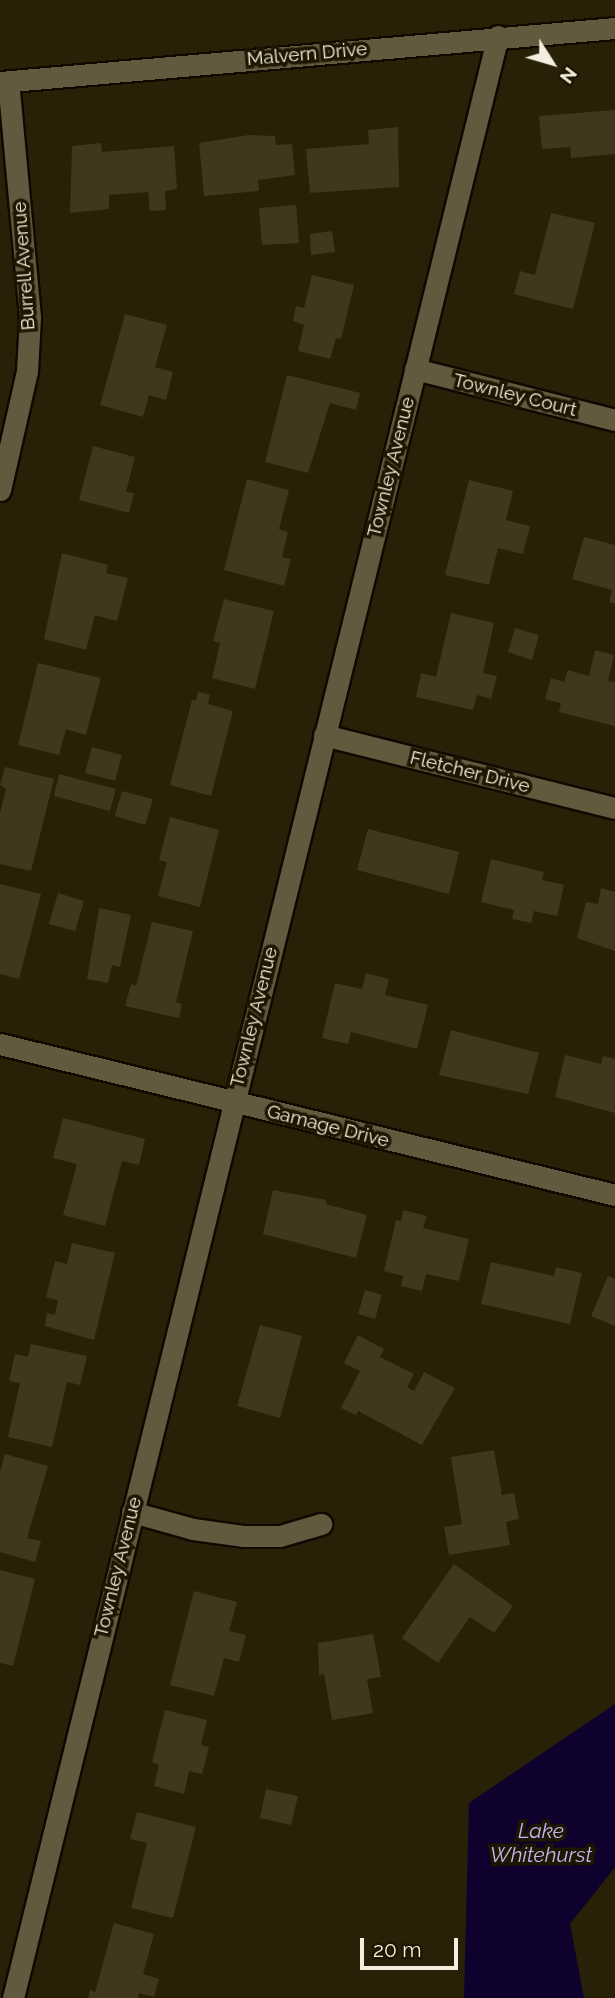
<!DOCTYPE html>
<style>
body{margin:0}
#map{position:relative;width:615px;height:1998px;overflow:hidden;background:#282007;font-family:Raleway,sans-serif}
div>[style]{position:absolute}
.water>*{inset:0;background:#0e012e}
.building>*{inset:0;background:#40371e}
.roads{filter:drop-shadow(2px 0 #110900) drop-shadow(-2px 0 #110900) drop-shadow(0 2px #110900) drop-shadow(0 -2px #110900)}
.minor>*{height:21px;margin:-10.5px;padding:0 10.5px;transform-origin:10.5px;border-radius:10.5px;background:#63593f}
span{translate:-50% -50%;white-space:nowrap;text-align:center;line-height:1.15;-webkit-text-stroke:7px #1f1601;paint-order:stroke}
.street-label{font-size:19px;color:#f3eedf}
.water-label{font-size:21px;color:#bdb9f4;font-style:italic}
.north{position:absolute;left:517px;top:28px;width:70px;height:70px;-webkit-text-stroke:5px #1f1601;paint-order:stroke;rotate:127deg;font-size:19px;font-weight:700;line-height:28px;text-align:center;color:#f3eedf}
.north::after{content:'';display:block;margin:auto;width:24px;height:32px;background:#f3eedf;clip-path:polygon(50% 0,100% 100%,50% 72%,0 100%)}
.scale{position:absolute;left:360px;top:1938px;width:98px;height:32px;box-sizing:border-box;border:4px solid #f3eedf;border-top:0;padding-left:9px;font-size:21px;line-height:24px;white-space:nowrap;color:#f3eedf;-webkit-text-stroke:5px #1f1601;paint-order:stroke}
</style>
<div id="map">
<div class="water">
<div style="clip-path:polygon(615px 1704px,615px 1867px,570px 1924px,584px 1998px,464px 1998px,469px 1803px)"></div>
</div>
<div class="building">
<div style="clip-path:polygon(615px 110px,615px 154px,571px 158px,570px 147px,542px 149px,539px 116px)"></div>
<div style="clip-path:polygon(398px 127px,399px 187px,310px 193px,306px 149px,369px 144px,368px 130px)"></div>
<div style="clip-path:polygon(249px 135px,275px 136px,276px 145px,292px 144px,295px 175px,258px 180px,259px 191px,204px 196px,199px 143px)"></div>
<div style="clip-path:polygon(101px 143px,102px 152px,174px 146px,177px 189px,165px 191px,166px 210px,150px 211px,148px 192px,109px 195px,109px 209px,70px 213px,72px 146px)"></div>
<div style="clip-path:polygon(296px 205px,299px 243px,262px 245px,259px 208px)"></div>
<div style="clip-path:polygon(551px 213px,595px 223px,573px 309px,514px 294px,520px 271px,535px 275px)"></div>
<div style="clip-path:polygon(332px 231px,335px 252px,311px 255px,310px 234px)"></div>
<div style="clip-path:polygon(312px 275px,354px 285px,341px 339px,336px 338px,330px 359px,298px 351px,304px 325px,293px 321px,296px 306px,304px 308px)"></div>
<div style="clip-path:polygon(125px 314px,167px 325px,155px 367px,173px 372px,166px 400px,149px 395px,143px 417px,100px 405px)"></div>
<div style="clip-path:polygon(287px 375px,360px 393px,356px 410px,330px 403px,308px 473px,265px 462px)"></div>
<div style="clip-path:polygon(93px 446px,135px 457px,126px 492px,134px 493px,129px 513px,79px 500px)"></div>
<div style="clip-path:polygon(247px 479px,289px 490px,279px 529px,288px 532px,282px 557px,291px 559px,284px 586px,224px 570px)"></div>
<div style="clip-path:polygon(469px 480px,513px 491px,506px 520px,530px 526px,523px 554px,498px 548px,489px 585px,445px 575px)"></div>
<div style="clip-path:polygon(584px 537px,615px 545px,615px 604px,609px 602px,612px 590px,572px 579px)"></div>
<div style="clip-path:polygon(62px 553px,108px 565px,106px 573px,128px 578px,117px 621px,95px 615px,86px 650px,44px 639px)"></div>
<div style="clip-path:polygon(224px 599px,274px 611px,255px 689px,212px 678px,220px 643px,213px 641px)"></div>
<div style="clip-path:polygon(451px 613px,494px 623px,483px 673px,497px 676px,491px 699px,477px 695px,473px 710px,416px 697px,421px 673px,436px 677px)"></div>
<div style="clip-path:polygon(515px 628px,539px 635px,532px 660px,508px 652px)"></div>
<div style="clip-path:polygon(595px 650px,614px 655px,608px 681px,615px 682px,615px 726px,559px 712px,561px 703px,545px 699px,551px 678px,564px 682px,568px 670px,589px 676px)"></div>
<div style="clip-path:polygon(38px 663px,101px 678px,86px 735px,66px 729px,59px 755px,18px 745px)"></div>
<div style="clip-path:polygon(198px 692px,210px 695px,208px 704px,233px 711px,211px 796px,170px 785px,192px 700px,196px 701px)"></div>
<div style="clip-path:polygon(92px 747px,122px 755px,115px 781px,85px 773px)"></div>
<div style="clip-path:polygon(5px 767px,54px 779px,31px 871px,0 864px,0 813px,6px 789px,0 785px)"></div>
<div style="clip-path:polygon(59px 774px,116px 789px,110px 811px,54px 796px)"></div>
<div style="clip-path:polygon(122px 791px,153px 799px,145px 825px,115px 816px)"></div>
<div style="clip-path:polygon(170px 817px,219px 830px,200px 907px,158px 896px,167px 862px,159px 860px)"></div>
<div style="clip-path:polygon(368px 829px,459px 852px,449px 894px,357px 870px)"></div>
<div style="clip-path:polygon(491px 859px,544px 872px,542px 880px,564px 885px,557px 916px,534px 911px,531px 923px,512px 919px,514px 910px,481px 902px)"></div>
<div style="clip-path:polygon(0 884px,41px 894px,19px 979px,0 974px)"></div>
<div style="clip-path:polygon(601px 888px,615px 892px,615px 951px,577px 938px,586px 902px,598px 904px)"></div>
<div style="clip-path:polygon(58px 893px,84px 901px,75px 931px,49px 924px)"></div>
<div style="clip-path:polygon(99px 908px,131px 915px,120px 967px,112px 965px,108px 983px,87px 979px)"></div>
<div style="clip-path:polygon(152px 922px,193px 931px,176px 1002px,182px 1004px,179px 1018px,125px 1006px,131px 984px,136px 986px)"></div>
<div style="clip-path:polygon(366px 973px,389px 979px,385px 995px,428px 1005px,417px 1049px,351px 1032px,348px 1044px,322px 1038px,335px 983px,362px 989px)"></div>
<div style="clip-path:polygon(451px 1030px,539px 1053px,528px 1094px,439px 1075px)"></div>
<div style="clip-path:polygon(565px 1055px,601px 1064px,603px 1056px,615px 1059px,615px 1113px,555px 1097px)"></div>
<div style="clip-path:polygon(63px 1118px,145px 1139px,139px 1165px,122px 1161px,105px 1226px,63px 1215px,77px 1164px,53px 1158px)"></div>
<div style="clip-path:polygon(273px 1190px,326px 1200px,326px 1204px,367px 1215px,356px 1258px,263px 1234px)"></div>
<div style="clip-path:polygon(403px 1210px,427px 1216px,423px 1228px,469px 1239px,459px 1281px,426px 1274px,422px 1291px,401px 1286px,403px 1276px,384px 1271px,396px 1220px,401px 1221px)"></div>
<div style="clip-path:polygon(72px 1243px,115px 1253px,94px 1340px,45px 1326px,47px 1313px,55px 1315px,58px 1300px,46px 1297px,55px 1261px,67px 1264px)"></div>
<div style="clip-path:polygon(491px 1262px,554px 1276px,556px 1267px,582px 1273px,570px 1324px,481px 1304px)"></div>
<div style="clip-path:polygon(608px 1276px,615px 1279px,615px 1326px,591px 1316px)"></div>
<div style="clip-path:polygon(365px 1290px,382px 1295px,375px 1319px,358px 1314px)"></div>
<div style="clip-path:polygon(260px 1325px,302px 1336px,280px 1418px,237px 1406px)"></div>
<div style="clip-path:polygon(358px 1335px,384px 1349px,380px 1357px,414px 1374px,407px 1387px,414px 1391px,424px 1372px,455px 1388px,422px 1445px,358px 1411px,356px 1415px,341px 1408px,360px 1371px,344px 1363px)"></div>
<div style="clip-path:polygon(31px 1344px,87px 1356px,80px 1385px,67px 1382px,52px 1447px,8px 1437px,20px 1383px,9px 1381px,15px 1354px,28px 1357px)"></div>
<div style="clip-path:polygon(494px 1450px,502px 1495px,514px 1493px,519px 1519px,506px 1522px,510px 1545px,449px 1555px,444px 1527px,462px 1524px,451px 1457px)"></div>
<div style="clip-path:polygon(5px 1454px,48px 1466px,27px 1538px,41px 1541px,35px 1562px,0 1552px,0 1472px)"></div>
<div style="clip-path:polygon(454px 1564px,513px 1606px,494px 1633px,470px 1617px,438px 1663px,402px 1638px)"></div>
<div style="clip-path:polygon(0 1570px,35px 1579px,13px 1666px,0 1663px)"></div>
<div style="clip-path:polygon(194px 1591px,237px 1602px,229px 1631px,246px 1635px,239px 1662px,224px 1658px,214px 1696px,170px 1685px)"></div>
<div style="clip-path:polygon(373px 1634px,381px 1677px,367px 1679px,373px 1713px,332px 1720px,324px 1674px,319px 1675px,318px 1643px)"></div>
<div style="clip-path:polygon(165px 1710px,207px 1720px,201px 1745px,209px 1747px,202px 1774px,189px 1771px,184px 1794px,154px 1786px,159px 1765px,152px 1762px)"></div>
<div style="clip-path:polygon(266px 1789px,298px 1796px,291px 1825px,260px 1818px)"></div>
<div style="clip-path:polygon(137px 1812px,196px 1827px,173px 1918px,131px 1908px,147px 1843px,130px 1839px)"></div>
<div style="clip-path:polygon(114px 1923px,154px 1934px,143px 1974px,159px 1979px,154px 1997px,139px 1993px,138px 1998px,88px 1998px,90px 1990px,95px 1992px)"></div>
</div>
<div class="roads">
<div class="minor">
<div style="left:0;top:82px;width:617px;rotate:-5.02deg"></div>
<div style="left:415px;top:369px;width:206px;rotate:14.3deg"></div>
<div style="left:0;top:490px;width:122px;rotate:-77.2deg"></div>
<div style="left:27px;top:371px;width:54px;rotate:-86.8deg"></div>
<div style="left:30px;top:317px;width:236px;rotate:-95.3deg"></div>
<div style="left:324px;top:735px;width:300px;rotate:14.1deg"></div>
<div style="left:0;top:1044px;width:633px;rotate:13.79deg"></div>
<div style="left:132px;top:1512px;width:63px;rotate:15.6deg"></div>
<div style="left:193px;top:1529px;width:50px;rotate:8deg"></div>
<div style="left:243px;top:1536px;width:37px"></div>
<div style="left:280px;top:1536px;width:43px;rotate:-16.3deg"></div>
<div style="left:13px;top:1998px;width:2021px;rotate:-76.12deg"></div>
</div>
</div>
<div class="street-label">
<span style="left:307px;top:54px;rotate:-5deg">Malvern Drive</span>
<span style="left:24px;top:266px;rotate:-94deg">Burrell Avenue</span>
<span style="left:515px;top:395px;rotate:14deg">Townley Court</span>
<span style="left:391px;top:467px;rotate:-76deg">Townley Avenue</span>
<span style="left:470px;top:772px;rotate:14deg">Fletcher Drive</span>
<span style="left:254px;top:1017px;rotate:-76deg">Townley Avenue</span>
<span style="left:328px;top:1126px;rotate:14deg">Gamage Drive</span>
<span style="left:118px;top:1567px;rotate:-76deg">Townley Avenue</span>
</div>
<div class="water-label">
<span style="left:541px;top:1843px">Lake<br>Whitehurst</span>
</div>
<div class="north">N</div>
<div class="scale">20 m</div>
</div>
